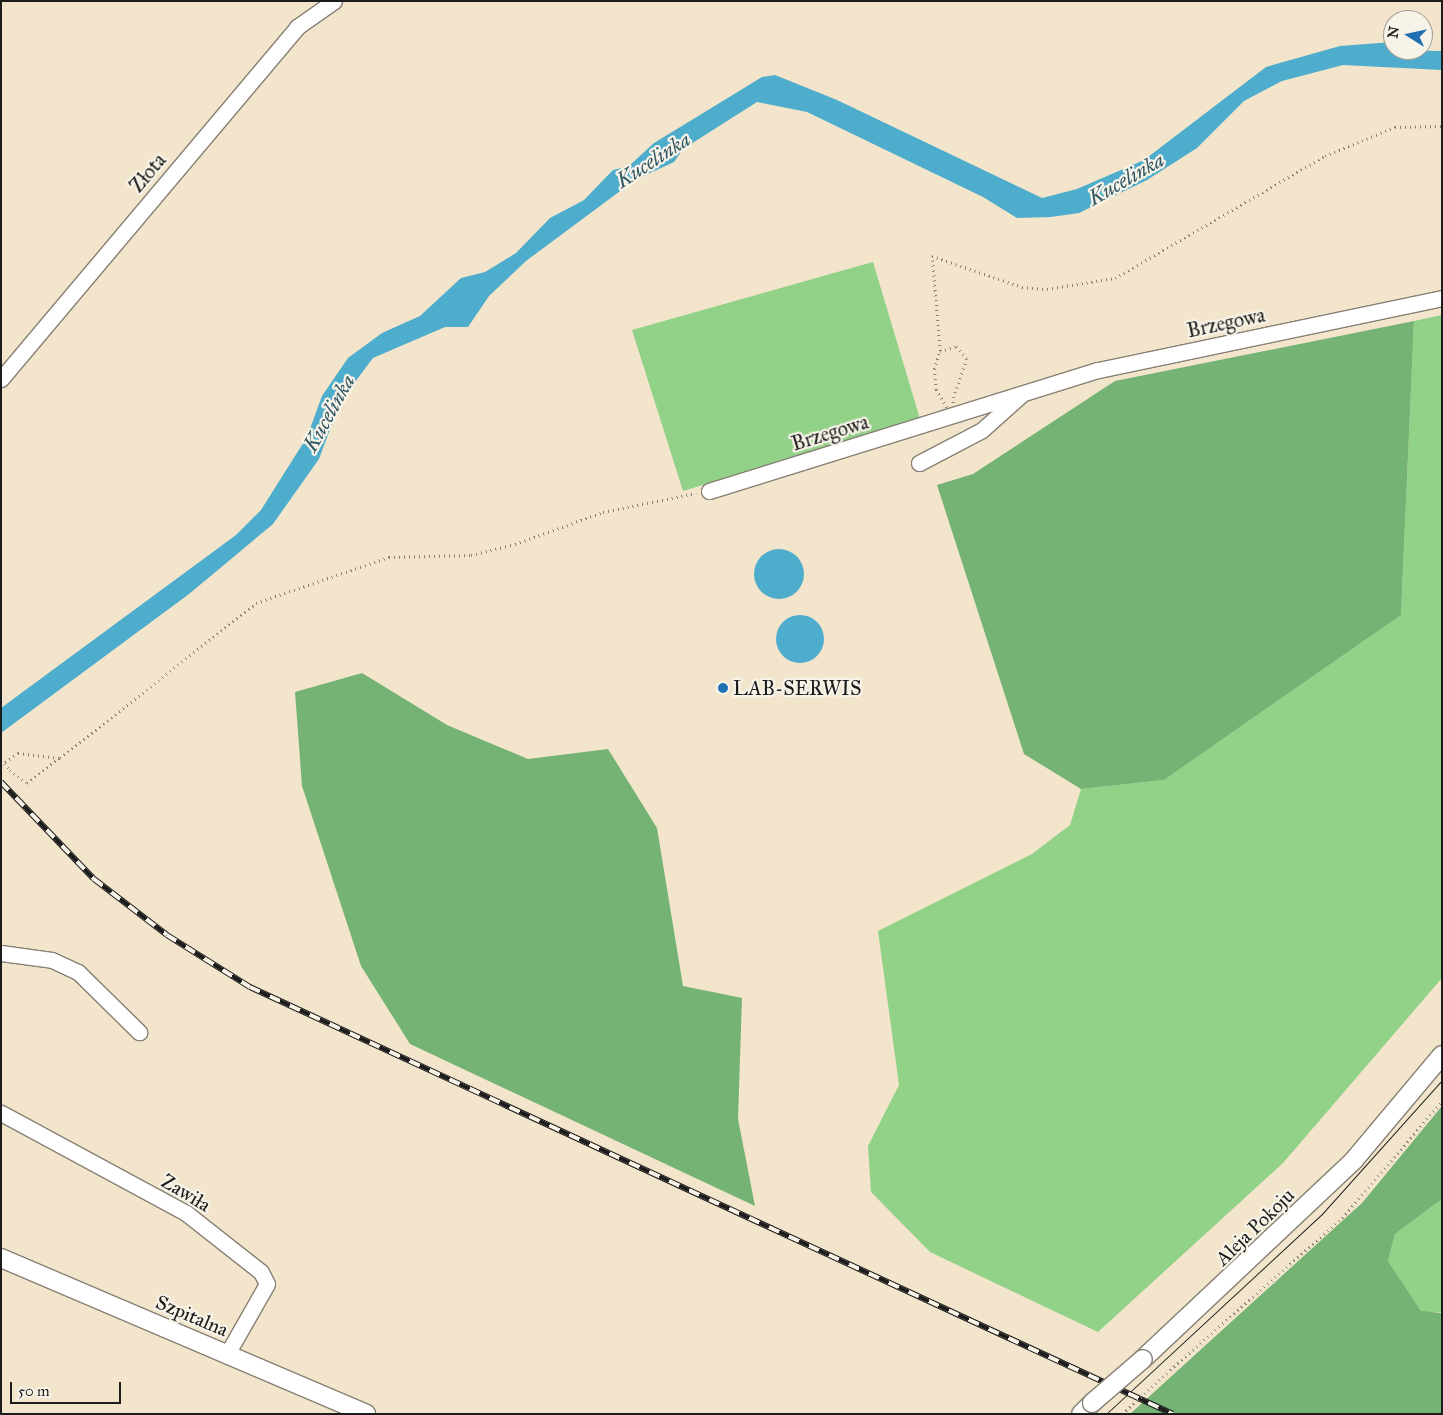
<!DOCTYPE html>
<meta charset="utf-8">
<style>
body{margin:0}
#map{position:relative;width:1443px;height:1415px;overflow:hidden;background:#f2e5cb;font-family:"IM FELL Great Primer",serif}
div>[style]{position:absolute}
.green>*{inset:0;background:#91d188}
.forest>*{inset:0;background:#74b374}
.water>*{inset:0;background:#4eadcd}
.round{border-radius:50%}
.path>*{height:2.5px;margin-top:-1.25px;transform-origin:0;background:repeating-linear-gradient(90deg,#878074 0 1px,transparent 0 5px)}
.roads{filter:drop-shadow(1px 0 #878074) drop-shadow(-1px 0 #878074) drop-shadow(0 1px #878074) drop-shadow(0 -1px #878074)}
.minor>*{height:15px;margin:-7.5px;padding:0 7.5px;transform-origin:7.5px;border-radius:7.5px;background:#fff}
.tertiary>*{height:18px;margin:-9px;padding:0 9px;transform-origin:9px;border-radius:9px;background:#fff}
.tram>*{height:1px;margin:-0.5px;padding:0 0.5px;transform-origin:0.5px;border-radius:0.5px;background:#1c1c1c}
.rail>*{height:5.5px;margin-top:-2.75px;transform-origin:0;background:repeating-linear-gradient(90deg,#f7f3e8 0 11px,#1c1c1c 0 22px);box-sizing:border-box;border-block:1px solid #1c1c1c}
.path-bridge>*{height:2.5px;margin-top:-1.25px;transform-origin:0;background:repeating-linear-gradient(90deg,#878074 0 1px,transparent 0 5px)}
.bridges{filter:drop-shadow(1px 0 #878074) drop-shadow(-1px 0 #878074) drop-shadow(0 1px #878074) drop-shadow(0 -1px #878074)}
.tertiary-bridge>*{height:18px;margin:-9px;padding:0 9px;transform-origin:9px;border-radius:9px;background:#fff}
.dots>*{width:14px;height:14px;translate:-50% -50%;box-sizing:border-box;border:2px solid #f7f3e8;border-radius:50%}
span{translate:-50% -50%;white-space:nowrap;text-align:center;line-height:1.15;-webkit-text-stroke:4.5px #f7f3e8;paint-order:stroke}
.street-label{font-size:20px;color:#1c1c1c}
.poi-label{font-size:20px;color:#1c1c1c}
.left{translate:0 -50%;text-align:left}
.water-label{font-size:21px;color:#305663;font-style:italic}
.frame{position:absolute;inset:0;border:2px solid #1c1c1c;pointer-events:none}
.north{position:absolute;left:1383px;top:10px;width:50px;height:50px;box-sizing:border-box;background:#f7f3e8;border:1px solid #9f9d96;border-radius:50%;rotate:280deg;font-size:14px;font-weight:700;line-height:20px;text-align:center;color:#1c1c1c}
.north::after{content:'';display:block;margin:auto;width:18px;height:22px;background:#1f6fb2;clip-path:polygon(50% 0,100% 100%,50% 72%,0 100%)}
.scale{position:absolute;left:10px;top:1382px;width:111px;height:22px;box-sizing:border-box;border:2px solid #1c1c1c;border-top:0;padding-left:6px;font-size:15px;line-height:18px;white-space:nowrap;color:#1c1c1c;-webkit-text-stroke:4px #f7f3e8;paint-order:stroke}
</style>
<div id="map">
<div class="green">
<div style="clip-path:polygon(873px 262px,920px 419px,683px 491px,632px 330px)"></div>
<div style="clip-path:polygon(1442px 315px,1442px 978px,1283px 1163px,1098px 1332px,930px 1252px,871px 1192px,868px 1146px,899px 1085px,878px 931px,1032px 854px,1070px 825px,1081px 789px,1164px 780px,1401px 615px,1414px 321px)"></div>
<div style="clip-path:polygon(1442px 1199px,1442px 1312px,1421px 1312px,1388px 1261px,1395px 1234px)"></div>
</div>
<div class="forest">
<div style="clip-path:polygon(1414px 321px,1401px 615px,1164px 780px,1081px 789px,1024px 754px,937px 485px,973px 474px,1115px 381px)"></div>
<div style="clip-path:polygon(362px 673px,447px 725px,528px 759px,608px 749px,657px 828px,683px 986px,742px 998px,738px 1119px,755px 1206px,410px 1044px,361px 966px,302px 786px,295px 692px)"></div>
<div style="clip-path:polygon(1442px 1106px,1442px 1199px,1395px 1234px,1388px 1261px,1421px 1311px,1442px 1313px,1442px 1414px,1130px 1414px,1362px 1203px)"></div>
</div>
<div class="water">
<div style="clip-path:polygon(1393px 42px,1393px 50px,1442px 51px,1442px 70px,1343px 65px,1282px 81px,1244px 101px,1197px 148px,1147px 180px,1079px 213px,1051px 217px,1017px 218px,983px 197px,807px 112px,757px 102px,683px 149px,674px 162px,635px 180px,526px 261px,489px 296px,468px 327px,445px 327px,373px 358px,340px 402px,319px 459px,273px 524px,189px 594px,1px 733px,1px 708px,236px 535px,261px 510px,307px 437px,322px 396px,348px 358px,382px 333px,420px 316px,461px 278px,485px 272px,516px 253px,550px 218px,584px 200px,613px 170px,629px 166px,654px 143px,762px 77px,775px 75px,837px 100px,1042px 198px,1077px 189px,1144px 160px,1266px 67px,1340px 46px)"></div>
<div class="round" style="left:754px;top:549px;width:50px;height:50px"></div>
<div class="round" style="left:776px;top:615px;width:48px;height:48px"></div>
</div>
<div class="path">
<div style="left:957px;top:346px;width:16px;rotate:52deg"></div>
<div style="left:967px;top:359px;width:40px;rotate:108.9deg"></div>
<div style="left:954px;top:397px;width:19px;rotate:96deg"></div>
<div style="left:952px;top:416px;width:31px;rotate:-122deg"></div>
<div style="left:936px;top:390px;width:21px;rotate:-95deg"></div>
<div style="left:934px;top:369px;width:19px;rotate:-72deg"></div>
<div style="left:940px;top:351px;width:18px;rotate:-16deg"></div>
<div style="left:940px;top:351px;width:95px;rotate:-94.8deg"></div>
<div style="left:932px;top:256px;width:95px;rotate:19deg"></div>
<div style="left:1022px;top:287px;width:25px;rotate:5deg"></div>
<div style="left:1047px;top:289px;width:69px;rotate:-9.2deg"></div>
<div style="left:1115px;top:278px;width:243px;rotate:-30.2deg"></div>
<div style="left:1325px;top:156px;width:76px;rotate:-22.5deg"></div>
<div style="left:1395px;top:127px;width:47px;rotate:-1.2deg"></div>
<div style="left:1px;top:765px;width:21px;rotate:-35deg"></div>
<div style="left:18px;top:753px;width:42px;rotate:6.8deg"></div>
<div style="left:60px;top:758px;width:250px;rotate:-38.3deg"></div>
<div style="left:256px;top:603px;width:141px;rotate:-19.1deg"></div>
<div style="left:389px;top:557px;width:82px;rotate:-1.4deg"></div>
<div style="left:471px;top:555px;width:45px;rotate:-14deg"></div>
<div style="left:515px;top:544px;width:94px;rotate:-20deg"></div>
<div style="left:603px;top:512px;width:95px;rotate:-11.5deg"></div>
<div style="left:10px;top:770px;width:21px;rotate:37deg"></div>
<div style="left:27px;top:783px;width:41px;rotate:-38deg"></div>
<div style="left:1170px;top:1370px;width:230px;rotate:-41.5deg"></div>
<div style="left:1342px;top:1218px;width:154px;rotate:-49.5deg"></div>
</div>
<div class="roads">
<div class="minor">
<div style="left:1px;top:379px;width:460px;rotate:-49.9deg"></div>
<div style="left:297px;top:27px;width:45px;rotate:-35.1deg"></div>
<div style="left:919px;top:463px;width:71px;rotate:-27.6deg"></div>
<div style="left:982px;top:430px;width:51px;rotate:-41.8deg"></div>
<div style="left:709px;top:491px;width:407px;rotate:-17.3deg"></div>
<div style="left:1098px;top:370px;width:351px;rotate:-11.8deg"></div>
<div style="left:1px;top:953px;width:51px;rotate:7.8deg"></div>
<div style="left:52px;top:960px;width:29px;rotate:25deg"></div>
<div style="left:78px;top:972px;width:86px;rotate:44.5deg"></div>
<div style="left:1px;top:1113px;width:210px;rotate:28.4deg"></div>
<div style="left:186px;top:1213px;width:95px;rotate:38.2deg"></div>
<div style="left:261px;top:1272px;width:13px;rotate:63deg"></div>
<div style="left:267px;top:1284px;width:81px;rotate:119.7deg"></div>
</div>
<div class="tertiary">
<div style="left:1px;top:1258px;width:397px;rotate:23.1deg"></div>
<div style="left:1143px;top:1359px;width:290px;rotate:-43.3deg"></div>
<div style="left:1354px;top:1160px;width:137px;rotate:-50deg"></div>
<div style="left:1081px;top:1414px;width:16px;rotate:-45deg"></div>
</div>
</div>
<div class="tram">
<div style="left:1106px;top:1414px;width:293px;rotate:-42.8deg"></div>
<div style="left:1321px;top:1215px;width:181px;rotate:-48.1deg"></div>
</div>
<div class="rail">
<div style="left:1px;top:782px;width:134px;rotate:46.2deg"></div>
<div style="left:94px;top:879px;width:92px;rotate:37.5deg"></div>
<div style="left:167px;top:935px;width:98px;rotate:32.1deg"></div>
<div style="left:250px;top:987px;width:1017px;rotate:24.83deg"></div>
</div>
<div class="path-bridge">
<div style="left:1px;top:760px;width:13px;rotate:48deg"></div>
<div style="left:1122px;top:1414px;width:65px;rotate:-42.5deg"></div>
</div>
<div class="bridges">
<div class="tertiary-bridge">
<div style="left:1092px;top:1403px;width:67px;rotate:-40.8deg"></div>
</div>
</div>
<div class="dots">
<div style="left:723px;top:688px;background:#1f6fb2"></div>
</div>
<div class="street-label">
<span style="left:148px;top:173px;rotate:-50deg">Złota</span>
<span style="left:1226px;top:323px;rotate:-12deg">Brzegowa</span>
<span style="left:830px;top:433px;rotate:-17deg">Brzegowa</span>
<span style="left:186px;top:1193px;rotate:31deg">Zawiła</span>
<span style="left:1255px;top:1227px;rotate:-44deg">Aleja Pokoju</span>
<span style="left:192px;top:1316px;rotate:23deg">Szpitalna</span>
</div>
<div class="poi-label">
<span class="left" style="left:733px;top:688px">LAB-SERWIS</span>
</div>
<div class="water-label">
<span style="left:653px;top:160px;rotate:-33deg">Kucelinka</span>
<span style="left:1126px;top:179px;rotate:-30deg">Kucelinka</span>
<span style="left:329px;top:413px;rotate:-61deg">Kucelinka</span>
</div>
<div class="frame"></div>
<div class="north">N</div>
<div class="scale">50 m</div>
</div>
